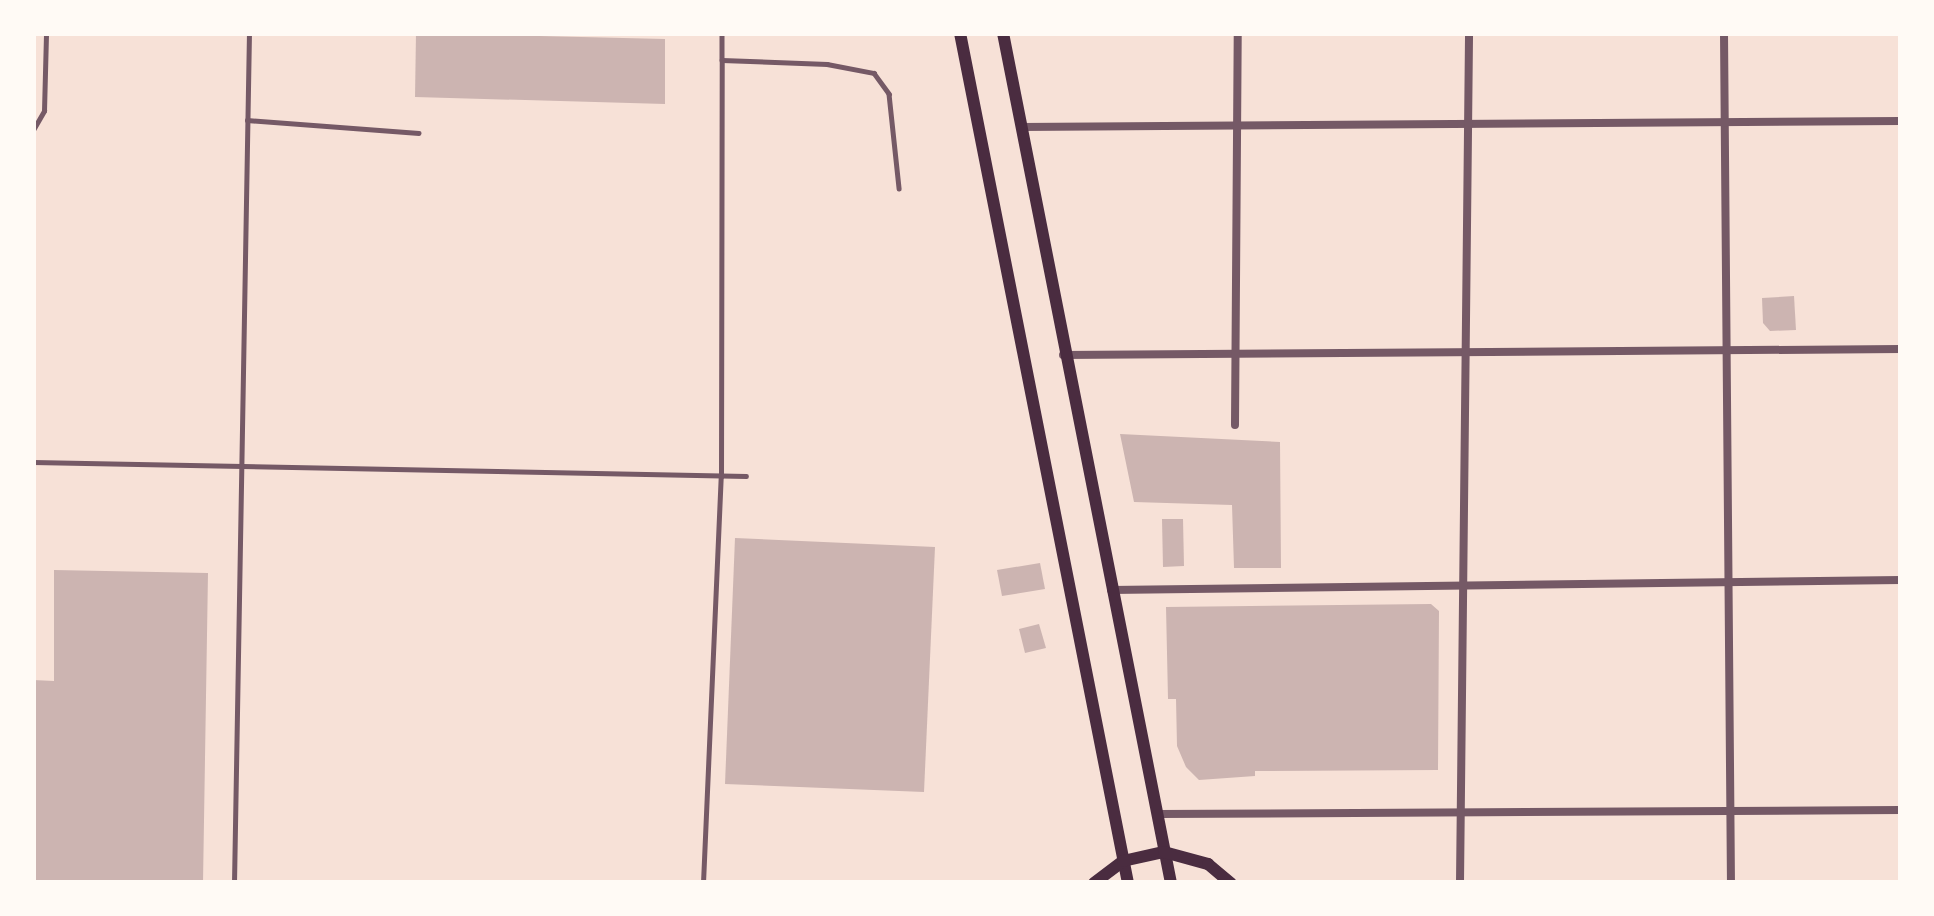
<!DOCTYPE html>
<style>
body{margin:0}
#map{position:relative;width:1934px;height:916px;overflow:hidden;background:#f7e1d7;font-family:"Source Serif 4",serif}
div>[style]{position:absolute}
.building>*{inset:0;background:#ccb4b1}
.service>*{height:4.5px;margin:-2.25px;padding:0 2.25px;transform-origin:2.25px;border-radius:2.25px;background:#755966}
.minor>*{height:8px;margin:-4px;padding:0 4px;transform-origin:4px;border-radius:4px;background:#755966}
.primary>*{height:12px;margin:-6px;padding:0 6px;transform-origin:6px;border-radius:6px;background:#4a2c40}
span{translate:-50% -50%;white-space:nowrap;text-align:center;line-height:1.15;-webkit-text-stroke:9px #fffaf5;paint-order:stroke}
.frame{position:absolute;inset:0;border:36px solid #fffaf5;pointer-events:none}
</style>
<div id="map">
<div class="building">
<div style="clip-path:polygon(416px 33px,665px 39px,665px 104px,415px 97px)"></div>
<div style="clip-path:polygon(1794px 296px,1796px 330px,1770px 331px,1763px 323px,1762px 298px)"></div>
<div style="clip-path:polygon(1120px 434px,1280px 442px,1281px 568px,1234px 568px,1232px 505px,1134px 502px)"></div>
<div style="clip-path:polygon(1162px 519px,1183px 519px,1184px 566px,1163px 567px)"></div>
<div style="clip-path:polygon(735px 538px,935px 547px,924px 792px,725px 784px)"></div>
<div style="clip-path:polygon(1040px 563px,1045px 589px,1002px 596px,997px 570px)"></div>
<div style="clip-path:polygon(54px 570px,208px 573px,203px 883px,33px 883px,33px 680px,54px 681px)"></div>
<div style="clip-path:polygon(1431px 604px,1439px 611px,1438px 770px,1255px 771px,1255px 776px,1199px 780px,1186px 767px,1177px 746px,1176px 699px,1168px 699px,1166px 607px)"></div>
<div style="clip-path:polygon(1039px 624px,1046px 648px,1025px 653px,1019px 629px)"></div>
</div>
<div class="service">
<div style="left:722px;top:33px;width:27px;rotate:90deg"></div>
<div style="left:722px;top:60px;width:105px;rotate:2.2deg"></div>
<div style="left:827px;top:64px;width:48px;rotate:10.8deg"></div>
<div style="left:874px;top:73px;width:26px;rotate:54deg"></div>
<div style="left:889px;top:94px;width:95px;rotate:83.9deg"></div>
<div style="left:247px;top:120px;width:172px;rotate:4.3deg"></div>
<div style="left:33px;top:130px;width:22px;rotate:-60deg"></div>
<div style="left:44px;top:111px;width:78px;rotate:-88.5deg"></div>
<div style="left:33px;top:462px;width:713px;rotate:1.12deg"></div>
<div style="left:234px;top:883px;width:850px;rotate:-88.99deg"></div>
<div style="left:703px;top:883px;width:406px;rotate:-87.5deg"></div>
<div style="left:721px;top:477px;width:417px;rotate:-89.9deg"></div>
</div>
<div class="minor">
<div style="left:1724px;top:33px;width:850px;rotate:89.53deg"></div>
<div style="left:1021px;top:127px;width:880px;rotate:-0.39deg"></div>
<div style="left:1063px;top:355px;width:838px;rotate:-0.41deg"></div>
<div style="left:1235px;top:425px;width:392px;rotate:-89.6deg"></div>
<div style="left:1111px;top:590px;width:790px;rotate:-0.73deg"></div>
<div style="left:1159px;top:814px;width:742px;rotate:-0.31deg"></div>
<div style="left:1460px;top:883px;width:850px;rotate:-89.39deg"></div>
</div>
<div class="primary">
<div style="left:960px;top:33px;width:866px;rotate:78.82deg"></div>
<div style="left:1003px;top:33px;width:866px;rotate:78.82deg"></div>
<div style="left:1094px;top:883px;width:36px;rotate:-37deg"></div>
<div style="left:1123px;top:861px;width:42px;rotate:-12.4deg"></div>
<div style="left:1164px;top:852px;width:46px;rotate:15.3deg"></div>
<div style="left:1208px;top:864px;width:30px;rotate:40deg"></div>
</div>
<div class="frame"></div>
</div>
